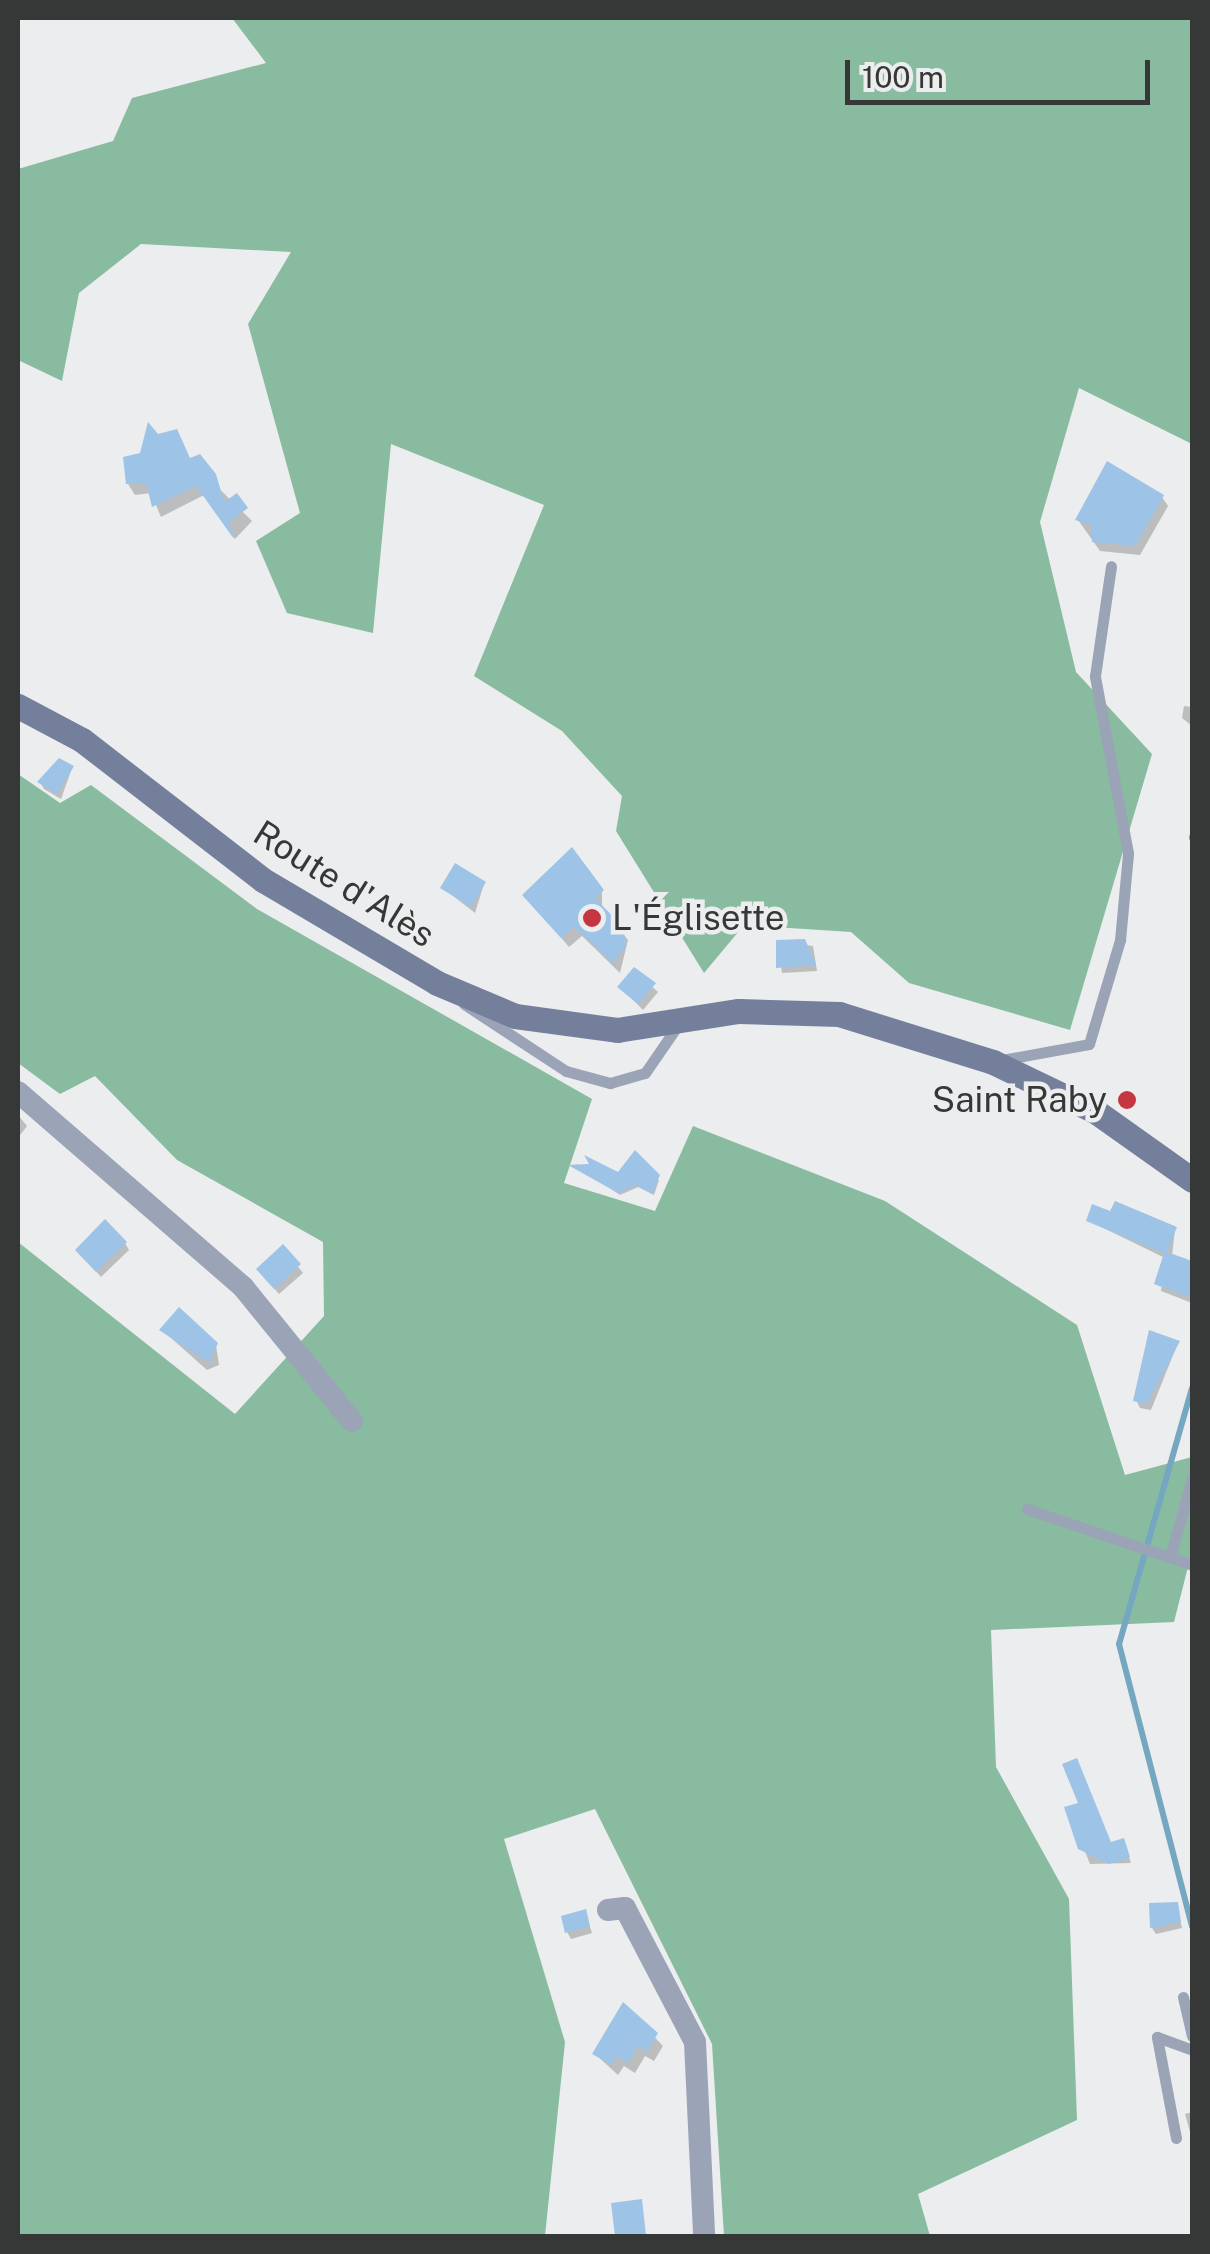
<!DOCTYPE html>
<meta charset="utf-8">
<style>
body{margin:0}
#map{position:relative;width:1210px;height:2254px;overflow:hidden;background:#ebedee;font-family:"Public Sans",sans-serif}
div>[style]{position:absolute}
.forest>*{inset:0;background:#89bba1}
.shadow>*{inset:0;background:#0003}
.stream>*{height:6px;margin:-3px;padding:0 3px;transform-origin:3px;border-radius:3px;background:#76a7c1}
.building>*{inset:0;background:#9dc3e7}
.lane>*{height:11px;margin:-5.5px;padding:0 5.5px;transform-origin:5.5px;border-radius:5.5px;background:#9ba3b6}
.street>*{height:22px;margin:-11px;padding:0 11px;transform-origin:11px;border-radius:11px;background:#9ba3b6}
.secondary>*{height:25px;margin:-12.5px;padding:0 12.5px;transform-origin:12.5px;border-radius:12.5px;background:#74809b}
.dots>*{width:28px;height:28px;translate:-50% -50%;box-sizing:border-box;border:5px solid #ebedee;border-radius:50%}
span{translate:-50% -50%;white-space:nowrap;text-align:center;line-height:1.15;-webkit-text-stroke:9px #ebedee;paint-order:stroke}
.street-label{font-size:35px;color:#363737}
.poi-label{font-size:35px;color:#363737}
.left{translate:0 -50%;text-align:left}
.right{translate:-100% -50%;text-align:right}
.frame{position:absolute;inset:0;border:20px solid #363737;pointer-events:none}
.scale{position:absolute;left:845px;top:60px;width:305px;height:45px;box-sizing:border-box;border:5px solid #363737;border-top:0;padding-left:12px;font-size:30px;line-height:35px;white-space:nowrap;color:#363737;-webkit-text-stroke:8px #ebedee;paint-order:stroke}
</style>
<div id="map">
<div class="forest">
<div style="clip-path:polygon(232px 18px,1192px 18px,1192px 444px,1079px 388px,1040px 522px,1076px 672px,1152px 754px,1070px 1030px,909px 983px,851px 932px,744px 925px,704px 973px,616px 831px,622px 796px,562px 731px,474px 676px,544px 505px,391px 444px,373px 633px,287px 613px,256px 541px,300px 513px,248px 324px,291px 252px,141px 244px,79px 293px,62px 381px,18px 360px,18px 169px,113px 141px,132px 98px,266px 63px)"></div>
<div style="clip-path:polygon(18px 774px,60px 803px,91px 785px,257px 909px,592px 1099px,564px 1183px,655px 1211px,693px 1126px,885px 1201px,1077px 1325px,1125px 1475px,1192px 1457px,1192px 1551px,1174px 1622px,991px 1630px,996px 1767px,1069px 1899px,1077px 2120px,918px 2194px,930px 2236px,724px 2236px,712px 2044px,595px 1809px,504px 1839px,565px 2042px,545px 2236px,18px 2236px,18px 1242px,235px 1414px,324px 1316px,323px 1242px,177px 1160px,95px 1076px,60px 1094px,18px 1063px)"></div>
</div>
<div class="shadow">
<div style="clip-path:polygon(190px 460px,252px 521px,235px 539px,204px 495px,161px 517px,151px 493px,135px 495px,128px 484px)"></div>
<div style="clip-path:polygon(1162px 497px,1168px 506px,1140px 555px,1100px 551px,1078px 520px)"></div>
<div style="clip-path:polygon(1184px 706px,1192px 707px,1192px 726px,1182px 718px)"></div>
<div style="clip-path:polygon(72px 768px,61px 799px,44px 789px,40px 782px)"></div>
<div style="clip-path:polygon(484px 884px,475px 913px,443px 888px)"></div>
<div style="clip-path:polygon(602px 891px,602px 908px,628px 940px,620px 973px,582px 936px,569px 947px,525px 895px)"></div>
<div style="clip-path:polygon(778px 942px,813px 946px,817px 971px,782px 973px)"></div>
<div style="clip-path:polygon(634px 970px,658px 992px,643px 1010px,620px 987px)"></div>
<div style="clip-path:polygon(18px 1115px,27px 1126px,18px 1138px)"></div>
<div style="clip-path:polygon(575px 1164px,618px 1175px,659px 1180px,654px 1195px,638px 1187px,620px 1195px)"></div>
<div style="clip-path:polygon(1089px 1221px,1175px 1229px,1172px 1256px,1192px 1264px,1192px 1303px,1161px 1291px,1165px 1258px)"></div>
<div style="clip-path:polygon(125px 1243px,129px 1250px,101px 1277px,78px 1251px)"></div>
<div style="clip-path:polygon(283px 1247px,303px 1273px,279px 1294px,263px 1276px)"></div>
<div style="clip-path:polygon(162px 1330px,216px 1345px,219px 1365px,207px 1370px)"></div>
<div style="clip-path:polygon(1178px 1343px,1151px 1410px,1140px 1408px,1136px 1400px)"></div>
<div style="clip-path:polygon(1081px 1805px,1110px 1845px,1126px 1847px,1131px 1863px,1090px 1864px,1068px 1809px)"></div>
<div style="clip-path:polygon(1176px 1904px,1182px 1928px,1156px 1934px,1152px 1928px)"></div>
<div style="clip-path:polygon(585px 1912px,592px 1933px,571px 1939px,567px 1932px)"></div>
<div style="clip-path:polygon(624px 2005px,663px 2046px,654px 2061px,645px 2056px,635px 2073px,624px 2066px,618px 2075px,595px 2054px)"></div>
<div style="clip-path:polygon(1192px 2112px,1192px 2139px,1185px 2114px)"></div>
</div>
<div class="stream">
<div style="left:1192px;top:837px;width:1px;rotate:90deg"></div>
<div style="left:1192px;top:1388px;width:266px;rotate:105.9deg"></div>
<div style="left:1119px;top:1644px;width:292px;rotate:75.5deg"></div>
</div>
<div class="building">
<div style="clip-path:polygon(148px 422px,158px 434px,177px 429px,190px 458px,200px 454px,216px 474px,224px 502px,237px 493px,248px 508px,229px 522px,234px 539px,196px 486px,152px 507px,146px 483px,126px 484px,123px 457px,140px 453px)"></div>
<div style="clip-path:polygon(1107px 461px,1164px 495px,1135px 546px,1092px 542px,1092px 525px,1075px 520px)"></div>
<div style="clip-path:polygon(59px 758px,74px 766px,57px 794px,37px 782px)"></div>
<div style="clip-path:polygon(572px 847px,604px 890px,595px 898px,623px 927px,626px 945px,613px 963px,574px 927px,561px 938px,522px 895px)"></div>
<div style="clip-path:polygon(455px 863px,486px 882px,471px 907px,440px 888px)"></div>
<div style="clip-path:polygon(805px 939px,816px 965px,776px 968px,776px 940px)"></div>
<div style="clip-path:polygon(634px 967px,656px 983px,638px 1004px,617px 987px)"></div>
<div style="clip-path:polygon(635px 1150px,660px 1175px,652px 1194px,636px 1185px,618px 1193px,568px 1165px,589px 1164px,584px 1155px,618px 1172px)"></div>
<div style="clip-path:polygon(1115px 1201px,1177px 1227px,1167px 1252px,1192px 1261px,1192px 1298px,1154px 1284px,1164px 1253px,1086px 1221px,1092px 1204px,1110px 1211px)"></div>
<div style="clip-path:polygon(105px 1219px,127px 1242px,96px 1272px,75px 1250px)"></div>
<div style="clip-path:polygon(283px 1244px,301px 1264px,274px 1289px,256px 1269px)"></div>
<div style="clip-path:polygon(179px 1307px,218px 1343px,209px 1363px,159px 1330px)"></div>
<div style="clip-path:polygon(1149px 1330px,1180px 1341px,1147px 1404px,1133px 1401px)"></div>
<div style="clip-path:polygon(1077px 1758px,1111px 1842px,1124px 1838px,1130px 1857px,1109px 1864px,1078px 1849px,1064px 1807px,1078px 1803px,1062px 1764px)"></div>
<div style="clip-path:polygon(1178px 1902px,1181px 1922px,1150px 1928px,1149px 1903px)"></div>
<div style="clip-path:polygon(586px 1909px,590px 1926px,565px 1933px,561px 1916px)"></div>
<div style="clip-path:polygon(623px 2002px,658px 2033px,647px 2052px,638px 2046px,628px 2063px,617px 2056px,612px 2065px,592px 2054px)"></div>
<div style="clip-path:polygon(642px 2199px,646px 2236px,615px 2236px,611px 2203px)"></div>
</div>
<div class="lane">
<div style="left:464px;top:1004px;width:122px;rotate:33.3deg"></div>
<div style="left:566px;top:1071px;width:46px;rotate:15.3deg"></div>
<div style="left:610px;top:1083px;width:36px;rotate:-16deg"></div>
<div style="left:645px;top:1073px;width:62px;rotate:-55.5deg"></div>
<div style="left:1002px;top:1060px;width:88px;rotate:-10.4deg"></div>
<div style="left:1089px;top:1044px;width:109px;rotate:-73.4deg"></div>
<div style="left:1120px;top:940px;width:87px;rotate:-84.7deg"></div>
<div style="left:1128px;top:853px;width:180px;rotate:-100.6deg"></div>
<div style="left:1095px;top:676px;width:111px;rotate:-81.7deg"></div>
<div style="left:1027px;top:1509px;width:174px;rotate:18.7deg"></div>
<div style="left:1170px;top:1557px;width:82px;rotate:-74.4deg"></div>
<div style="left:1183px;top:1997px;width:40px;rotate:77deg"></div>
<div style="left:1176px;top:2138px;width:103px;rotate:-100.7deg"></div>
<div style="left:1157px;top:2037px;width:37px;rotate:20deg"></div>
</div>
<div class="street">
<div style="left:18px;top:1092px;width:298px;rotate:40.9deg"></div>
<div style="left:243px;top:1287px;width:173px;rotate:50.9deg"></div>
<div style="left:608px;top:1910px;width:17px;rotate:-7deg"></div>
<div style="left:625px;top:1908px;width:151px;rotate:62.4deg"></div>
<div style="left:695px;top:2042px;width:194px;rotate:87.3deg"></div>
</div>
<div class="secondary">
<div style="left:18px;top:706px;width:72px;rotate:28deg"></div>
<div style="left:82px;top:740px;width:229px;rotate:37.7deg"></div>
<div style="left:263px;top:880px;width:202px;rotate:30.6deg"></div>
<div style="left:437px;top:983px;width:85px;rotate:22.9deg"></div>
<div style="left:515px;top:1016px;width:103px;rotate:7.8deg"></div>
<div style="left:617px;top:1030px;width:123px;rotate:-8.9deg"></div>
<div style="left:739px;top:1011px;width:100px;rotate:1.7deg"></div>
<div style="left:839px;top:1014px;width:161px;rotate:17.3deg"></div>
<div style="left:993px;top:1062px;width:113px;rotate:25.7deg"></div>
<div style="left:1095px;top:1111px;width:119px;rotate:35.4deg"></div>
</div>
<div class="dots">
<div style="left:592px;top:918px;background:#c63642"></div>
<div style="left:1127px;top:1100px;background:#c63642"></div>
</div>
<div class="street-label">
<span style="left:344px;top:884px;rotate:32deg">Route d'Alès</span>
</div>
<div class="poi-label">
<span class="left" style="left:612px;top:918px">L'Églisette</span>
<span class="right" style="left:1107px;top:1100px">Saint Raby</span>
</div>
<div class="frame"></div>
<div class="scale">100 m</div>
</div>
